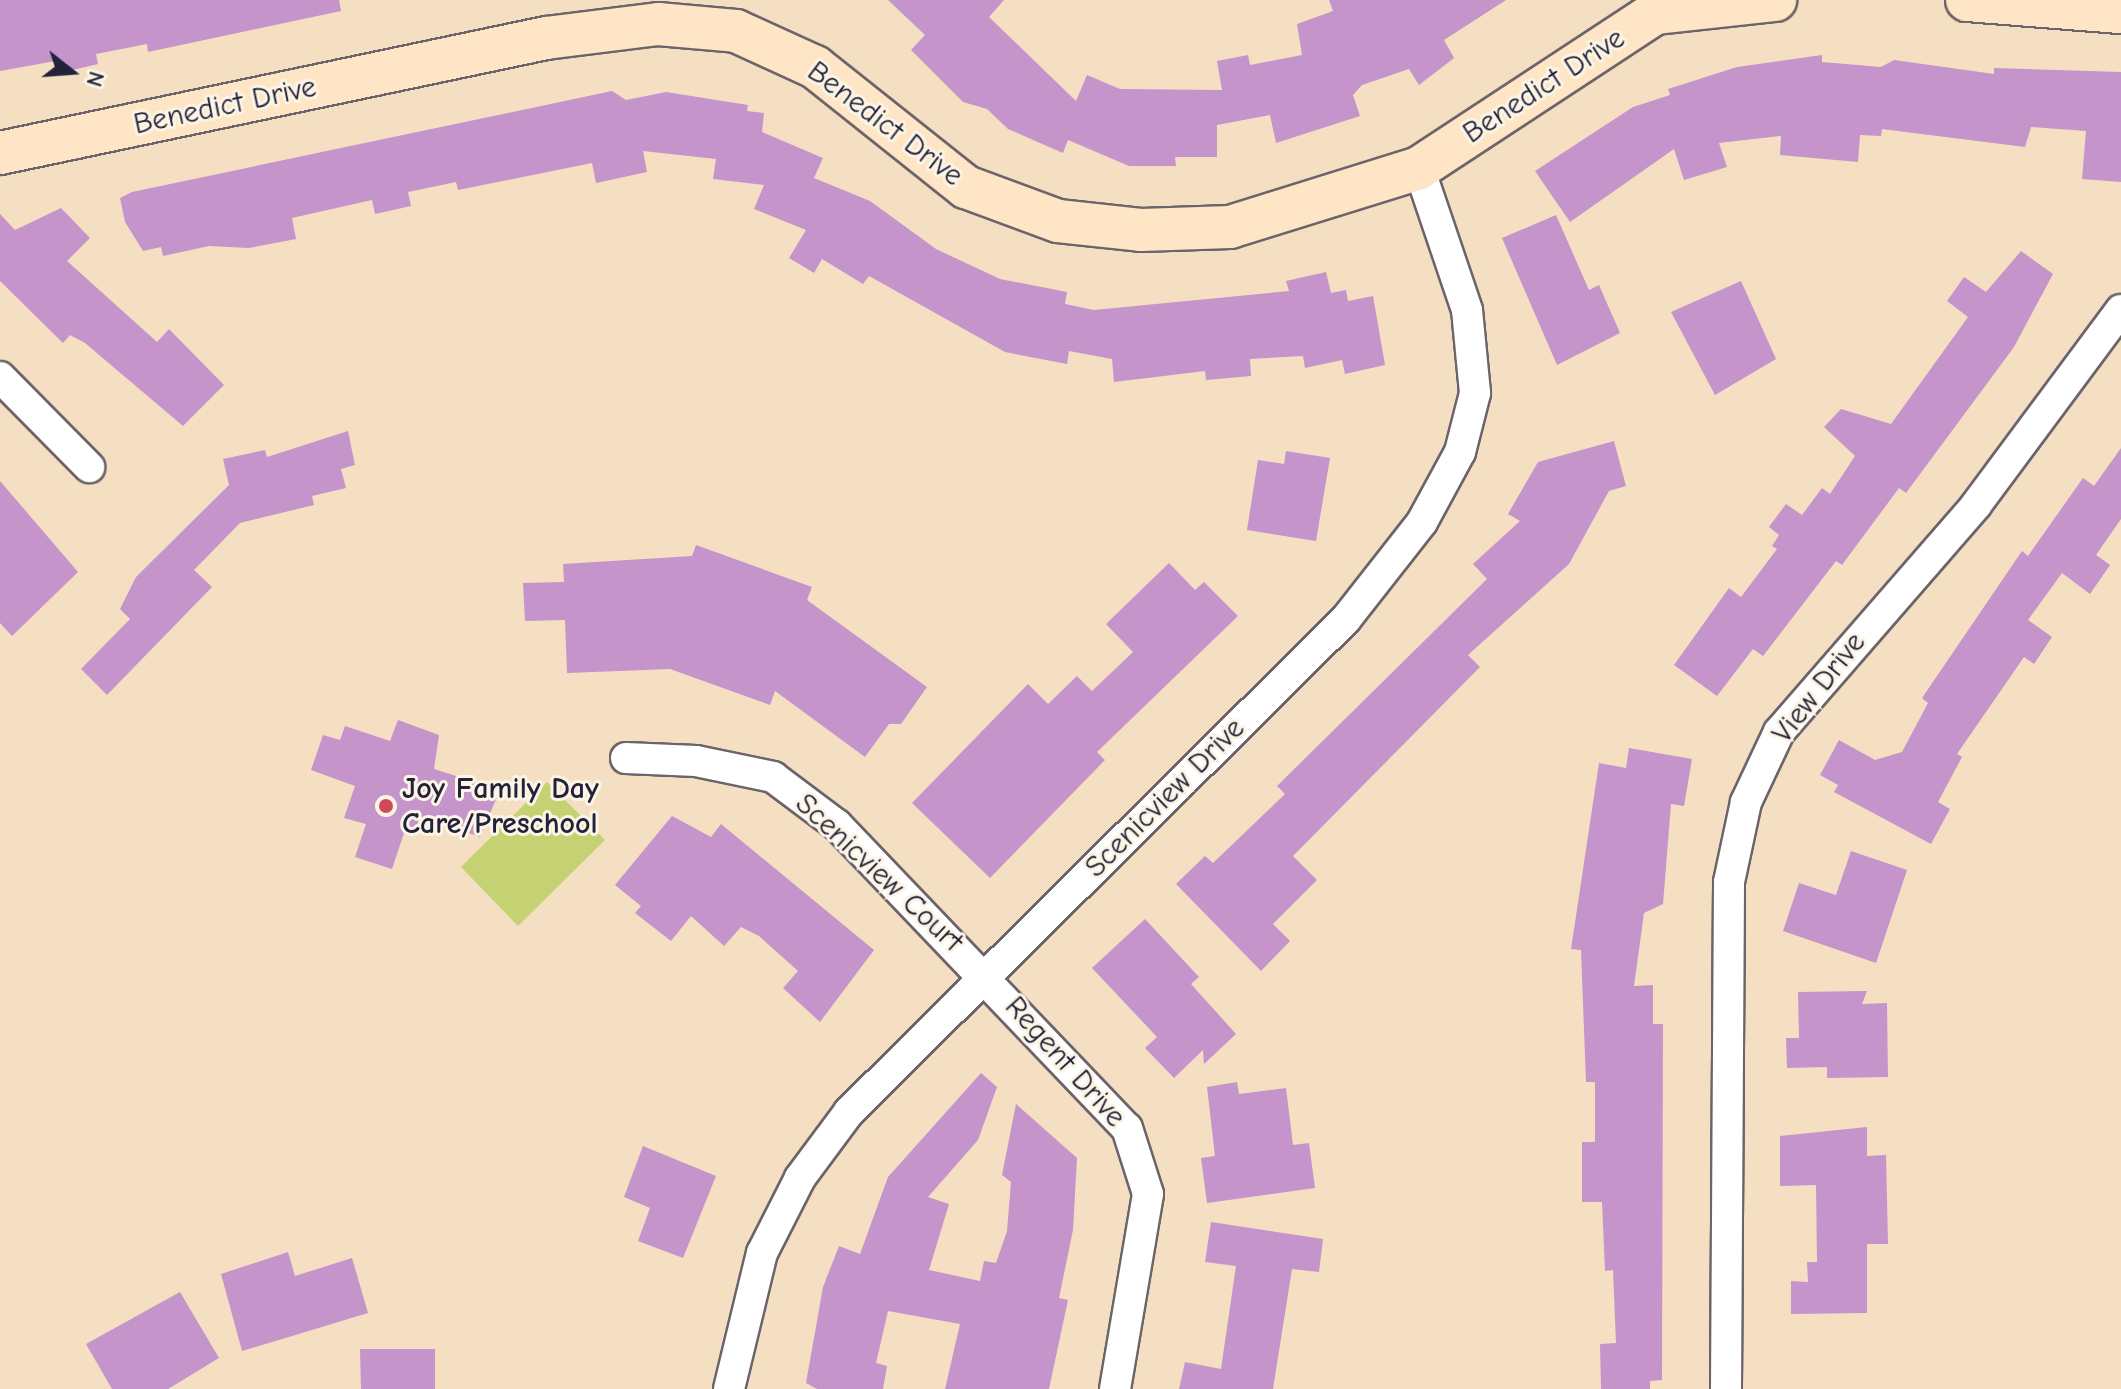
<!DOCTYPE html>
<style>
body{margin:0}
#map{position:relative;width:2121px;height:1389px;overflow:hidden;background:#f4dfc2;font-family:"Comic Neue",sans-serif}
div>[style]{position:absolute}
.green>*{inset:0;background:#c4d274}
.building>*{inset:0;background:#c494cb}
.roads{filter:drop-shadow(2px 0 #6c646a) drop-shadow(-2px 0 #6c646a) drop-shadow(0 2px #6c646a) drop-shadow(0 -2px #6c646a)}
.street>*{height:30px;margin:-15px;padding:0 15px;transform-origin:15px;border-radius:15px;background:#fff}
.secondary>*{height:42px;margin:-21px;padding:0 21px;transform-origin:21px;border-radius:21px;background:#fee5c5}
.dots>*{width:22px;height:22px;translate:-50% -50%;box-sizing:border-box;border:4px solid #fcf5e5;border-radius:50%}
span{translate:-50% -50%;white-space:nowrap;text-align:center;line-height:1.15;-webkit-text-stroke:6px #fcf5e5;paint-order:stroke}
.street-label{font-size:30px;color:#22223b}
.poi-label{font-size:30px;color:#22223b;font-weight:700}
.left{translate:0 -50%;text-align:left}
.north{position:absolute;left:32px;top:32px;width:80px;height:80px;-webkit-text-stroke:6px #fcf5e5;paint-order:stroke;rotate:107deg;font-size:22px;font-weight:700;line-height:32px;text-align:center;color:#22223b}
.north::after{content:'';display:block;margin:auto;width:28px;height:36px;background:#22223b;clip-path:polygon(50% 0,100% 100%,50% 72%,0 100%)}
</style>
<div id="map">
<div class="green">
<div style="clip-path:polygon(547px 782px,605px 840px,518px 926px,461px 867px)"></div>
</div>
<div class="building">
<div style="clip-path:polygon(0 0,339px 0,341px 11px,148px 52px,147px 44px,96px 54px,98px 64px,64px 72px,61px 60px,0 71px)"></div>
<div style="clip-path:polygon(888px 0,1004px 0,989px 17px,1076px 101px,1087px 75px,1120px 89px,1222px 90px,1217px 61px,1248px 55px,1250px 65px,1302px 55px,1297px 24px,1333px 11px,1329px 0,1506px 0,1444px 40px,1454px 58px,1419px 85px,1409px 69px,1362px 85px,1353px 95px,1360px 116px,1276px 143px,1270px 115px,1217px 125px,1217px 157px,1175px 157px,1176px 166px,1129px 166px,1068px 140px,1063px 153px,1008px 129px,987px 109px,963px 102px,911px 50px,925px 35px)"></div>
<div style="clip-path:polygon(1822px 55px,1822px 62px,1881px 67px,1894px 60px,1994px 74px,1994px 68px,2121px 72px,2121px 182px,2082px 179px,2086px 131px,2031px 127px,2025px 147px,1882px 129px,1881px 136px,1860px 135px,1858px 162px,1780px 155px,1781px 136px,1719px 143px,1727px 167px,1684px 180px,1674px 149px,1570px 222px,1535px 171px,1633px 107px,1670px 95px,1668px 89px,1737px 67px)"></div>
<div style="clip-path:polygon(612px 91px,626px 100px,666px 92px,748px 105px,747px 111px,764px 113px,762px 132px,823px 158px,814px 178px,870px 201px,936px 249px,1000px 279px,1067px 292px,1065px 304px,1094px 310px,1289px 291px,1286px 281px,1326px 272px,1331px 293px,1346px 290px,1348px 301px,1373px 296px,1385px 365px,1345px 374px,1342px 360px,1305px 368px,1303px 356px,1250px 359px,1251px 376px,1206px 380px,1205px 371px,1114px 382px,1112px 359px,1069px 351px,1067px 364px,1005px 352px,869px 276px,863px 284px,822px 259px,814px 273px,789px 258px,806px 230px,754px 209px,764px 185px,713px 179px,716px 159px,643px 151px,647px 172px,596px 183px,592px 163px,458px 190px,456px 182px,408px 192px,411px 206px,375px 214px,372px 200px,292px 218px,296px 239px,249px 248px,209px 246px,163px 256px,161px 247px,143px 251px,125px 222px,120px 198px,132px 192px)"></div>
<div style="clip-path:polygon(61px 208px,90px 238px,67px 261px,157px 342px,169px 329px,224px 385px,183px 426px,85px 343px,70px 335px,63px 343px,0 281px,0 214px,15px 230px)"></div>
<div style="clip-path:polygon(1556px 215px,1589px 290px,1599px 285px,1620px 333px,1557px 365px,1502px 238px)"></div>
<div style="clip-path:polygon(2021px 251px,2053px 274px,2014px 347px,1906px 493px,1899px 488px,1842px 565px,1836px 561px,1763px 656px,1753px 649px,1717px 696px,1674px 665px,1729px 588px,1741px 597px,1777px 549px,1772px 546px,1779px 535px,1769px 527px,1786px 504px,1802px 515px,1822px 488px,1830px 494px,1855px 456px,1824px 427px,1841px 409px,1891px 424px,1968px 317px,1947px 301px,1964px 277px,1986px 292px)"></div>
<div style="clip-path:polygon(1741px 281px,1776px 359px,1715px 395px,1671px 312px)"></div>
<div style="clip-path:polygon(348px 431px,355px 465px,341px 469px,346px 488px,312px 496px,314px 505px,240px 523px,194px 570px,212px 587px,107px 695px,81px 669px,130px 619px,120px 609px,136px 577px,229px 485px,223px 459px,265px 450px,267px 457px)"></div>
<div style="clip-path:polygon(1614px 441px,1626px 486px,1609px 491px,1569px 564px,1468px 655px,1480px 667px,1293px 856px,1317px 880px,1273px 924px,1290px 941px,1261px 971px,1176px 884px,1205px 856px,1213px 863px,1285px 794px,1277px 786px,1487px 579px,1473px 564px,1520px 521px,1508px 514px,1538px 462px)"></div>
<div style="clip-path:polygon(2121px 448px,2121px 519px,2096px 555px,2110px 565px,2090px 594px,2062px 573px,2028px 620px,2052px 637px,2034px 664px,2024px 657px,1957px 754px,1962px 757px,1938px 802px,1950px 809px,1931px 844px,1834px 792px,1838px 785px,1820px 775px,1839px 740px,1875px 760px,1902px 752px,1928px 703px,1922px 698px,2022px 551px,2028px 556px,2083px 478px,2094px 486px)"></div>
<div style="clip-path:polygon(1286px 451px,1330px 458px,1316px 541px,1247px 530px,1258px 460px,1284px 464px)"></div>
<div style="clip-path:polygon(0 481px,78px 572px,12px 636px,0 623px)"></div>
<div style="clip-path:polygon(696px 545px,812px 587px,807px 600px,927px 687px,901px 724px,889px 724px,865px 757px,775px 691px,770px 705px,670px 669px,567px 673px,565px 620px,525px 621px,523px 583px,564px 582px,563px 564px,692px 556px)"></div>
<div style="clip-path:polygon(1169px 563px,1195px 590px,1204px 582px,1238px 616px,1097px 752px,1105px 760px,990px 878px,912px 803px,1028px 684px,1048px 704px,1077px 676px,1092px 691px,1133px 652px,1106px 624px)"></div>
<div style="clip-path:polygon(398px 720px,439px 735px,434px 769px,500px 790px,480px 837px,420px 816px,413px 836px,404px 833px,392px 869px,355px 857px,366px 824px,344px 818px,355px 786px,311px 770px,323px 735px,340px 740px,345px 726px,390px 741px)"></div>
<div style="clip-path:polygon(1629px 748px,1692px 759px,1684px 806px,1671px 804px,1663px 904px,1644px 913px,1634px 986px,1653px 985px,1653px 1024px,1663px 1024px,1662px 1380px,1650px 1381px,1650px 1389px,1601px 1389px,1600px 1344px,1616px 1343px,1613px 1270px,1605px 1271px,1602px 1202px,1582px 1202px,1582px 1142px,1595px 1142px,1595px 1082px,1586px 1082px,1581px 950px,1571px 949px,1599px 763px,1626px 768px)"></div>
<div style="clip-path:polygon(672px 816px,711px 837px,721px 824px,874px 950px,820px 1022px,783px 988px,798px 971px,759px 936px,741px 927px,724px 946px,691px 916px,671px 941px,635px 913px,641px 906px,615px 885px)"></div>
<div style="clip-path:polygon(1851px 851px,1907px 870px,1876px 963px,1783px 931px,1799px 883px,1836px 895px)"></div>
<div style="clip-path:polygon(1145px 919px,1199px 977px,1191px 984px,1236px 1034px,1204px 1064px,1203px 1050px,1174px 1078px,1145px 1048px,1157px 1037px,1092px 968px)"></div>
<div style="clip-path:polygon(1867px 991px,1862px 1004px,1887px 1003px,1888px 1077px,1827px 1078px,1827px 1067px,1787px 1068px,1786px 1038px,1799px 1038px,1798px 992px)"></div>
<div style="clip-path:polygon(981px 1073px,997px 1087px,978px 1140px,928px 1197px,949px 1204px,929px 1270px,980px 1281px,984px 1261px,996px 1263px,1007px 1231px,1011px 1182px,1002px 1175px,1016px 1104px,1077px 1158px,1073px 1230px,1059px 1298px,1068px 1300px,1049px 1389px,945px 1389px,960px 1324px,888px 1311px,876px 1363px,887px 1366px,883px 1389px,817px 1389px,806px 1383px,823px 1287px,839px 1246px,860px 1254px,888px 1177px)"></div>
<div style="clip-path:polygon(1237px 1082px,1239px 1094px,1286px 1088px,1293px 1145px,1309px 1143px,1315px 1188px,1207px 1203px,1201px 1158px,1215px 1156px,1207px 1087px)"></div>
<div style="clip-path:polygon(1867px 1127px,1867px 1156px,1886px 1155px,1888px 1244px,1867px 1244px,1867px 1313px,1791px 1314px,1791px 1281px,1808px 1282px,1807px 1262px,1817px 1262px,1816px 1185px,1780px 1186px,1780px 1136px)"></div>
<div style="clip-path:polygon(643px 1146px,716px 1176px,683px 1258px,638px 1241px,650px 1208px,624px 1197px)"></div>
<div style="clip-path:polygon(1211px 1222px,1323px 1239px,1319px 1272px,1292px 1269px,1273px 1389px,1179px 1389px,1185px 1362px,1221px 1369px,1236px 1266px,1205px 1262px)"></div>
<div style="clip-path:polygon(288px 1252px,295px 1276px,352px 1258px,368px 1313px,242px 1351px,221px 1274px)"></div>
<div style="clip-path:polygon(180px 1292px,219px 1358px,168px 1389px,112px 1389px,86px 1344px)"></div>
<div style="clip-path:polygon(360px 1349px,435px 1349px,435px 1389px,361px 1389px)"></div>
</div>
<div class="roads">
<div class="street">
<div style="left:0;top:377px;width:127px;rotate:45.3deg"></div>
<div style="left:626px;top:758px;width:70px;rotate:2.5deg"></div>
<div style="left:696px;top:761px;width:79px;rotate:11.7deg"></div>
<div style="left:773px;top:777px;width:80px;rotate:36.9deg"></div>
<div style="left:837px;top:825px;width:419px;rotate:46.3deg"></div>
<div style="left:1127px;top:1128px;width:69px;rotate:72.3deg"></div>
<div style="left:1148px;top:1194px;width:198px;rotate:99.6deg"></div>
<div style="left:729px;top:1389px;width:140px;rotate:-76.4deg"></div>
<div style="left:762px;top:1253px;width:84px;rotate:-63.1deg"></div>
<div style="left:800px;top:1178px;width:82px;rotate:-53.4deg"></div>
<div style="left:849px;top:1112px;width:700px;rotate:-44.77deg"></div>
<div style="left:1346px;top:619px;width:123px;rotate:-51.9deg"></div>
<div style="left:1422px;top:522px;width:80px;rotate:-61.5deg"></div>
<div style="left:1460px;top:452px;width:61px;rotate:-75.7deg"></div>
<div style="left:1475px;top:393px;width:83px;rotate:-95.5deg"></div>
<div style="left:1467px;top:310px;width:150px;rotate:-108.7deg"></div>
<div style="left:1726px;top:1389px;width:507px;rotate:-89.66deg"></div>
<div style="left:1729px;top:882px;width:82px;rotate:-78deg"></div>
<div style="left:1746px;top:802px;width:77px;rotate:-64.8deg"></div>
<div style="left:1779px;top:732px;width:301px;rotate:-49deg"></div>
<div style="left:1976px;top:505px;width:243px;rotate:-53.4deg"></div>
</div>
<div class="secondary">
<div style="left:1967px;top:0;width:154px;rotate:4.5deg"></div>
<div style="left:0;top:153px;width:558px;rotate:-11.89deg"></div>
<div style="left:546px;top:38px;width:113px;rotate:-7.1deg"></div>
<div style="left:658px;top:24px;width:78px;rotate:5.1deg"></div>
<div style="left:736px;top:31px;width:87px;rotate:24.5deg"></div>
<div style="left:815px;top:67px;width:193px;rotate:38.5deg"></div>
<div style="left:966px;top:187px;width:98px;rotate:20.3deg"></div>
<div style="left:1058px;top:221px;width:83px;rotate:6.2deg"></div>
<div style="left:1141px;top:230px;width:89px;rotate:-1.9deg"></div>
<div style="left:1230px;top:227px;width:198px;rotate:-17.3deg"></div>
<div style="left:1419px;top:168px;width:282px;rotate:-33.3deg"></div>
<div style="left:1655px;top:13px;width:121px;rotate:-6.2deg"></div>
</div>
</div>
<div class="dots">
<div style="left:386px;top:806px;background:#d1495b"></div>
</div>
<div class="street-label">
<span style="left:1544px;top:86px;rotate:-33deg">Benedict Drive</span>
<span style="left:225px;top:106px;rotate:-12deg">Benedict Drive</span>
<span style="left:885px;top:124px;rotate:37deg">Benedict Drive</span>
<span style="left:1819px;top:688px;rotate:-52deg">View Drive</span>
<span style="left:1165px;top:798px;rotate:-45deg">Scenicview Drive</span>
<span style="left:879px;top:873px;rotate:43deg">Scenicview Court</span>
<span style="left:1065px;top:1062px;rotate:48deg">Regent Drive</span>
</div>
<div class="poi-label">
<span class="left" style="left:402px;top:806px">Joy Family Day<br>Care/Preschool</span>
</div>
<div class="north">N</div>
</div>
